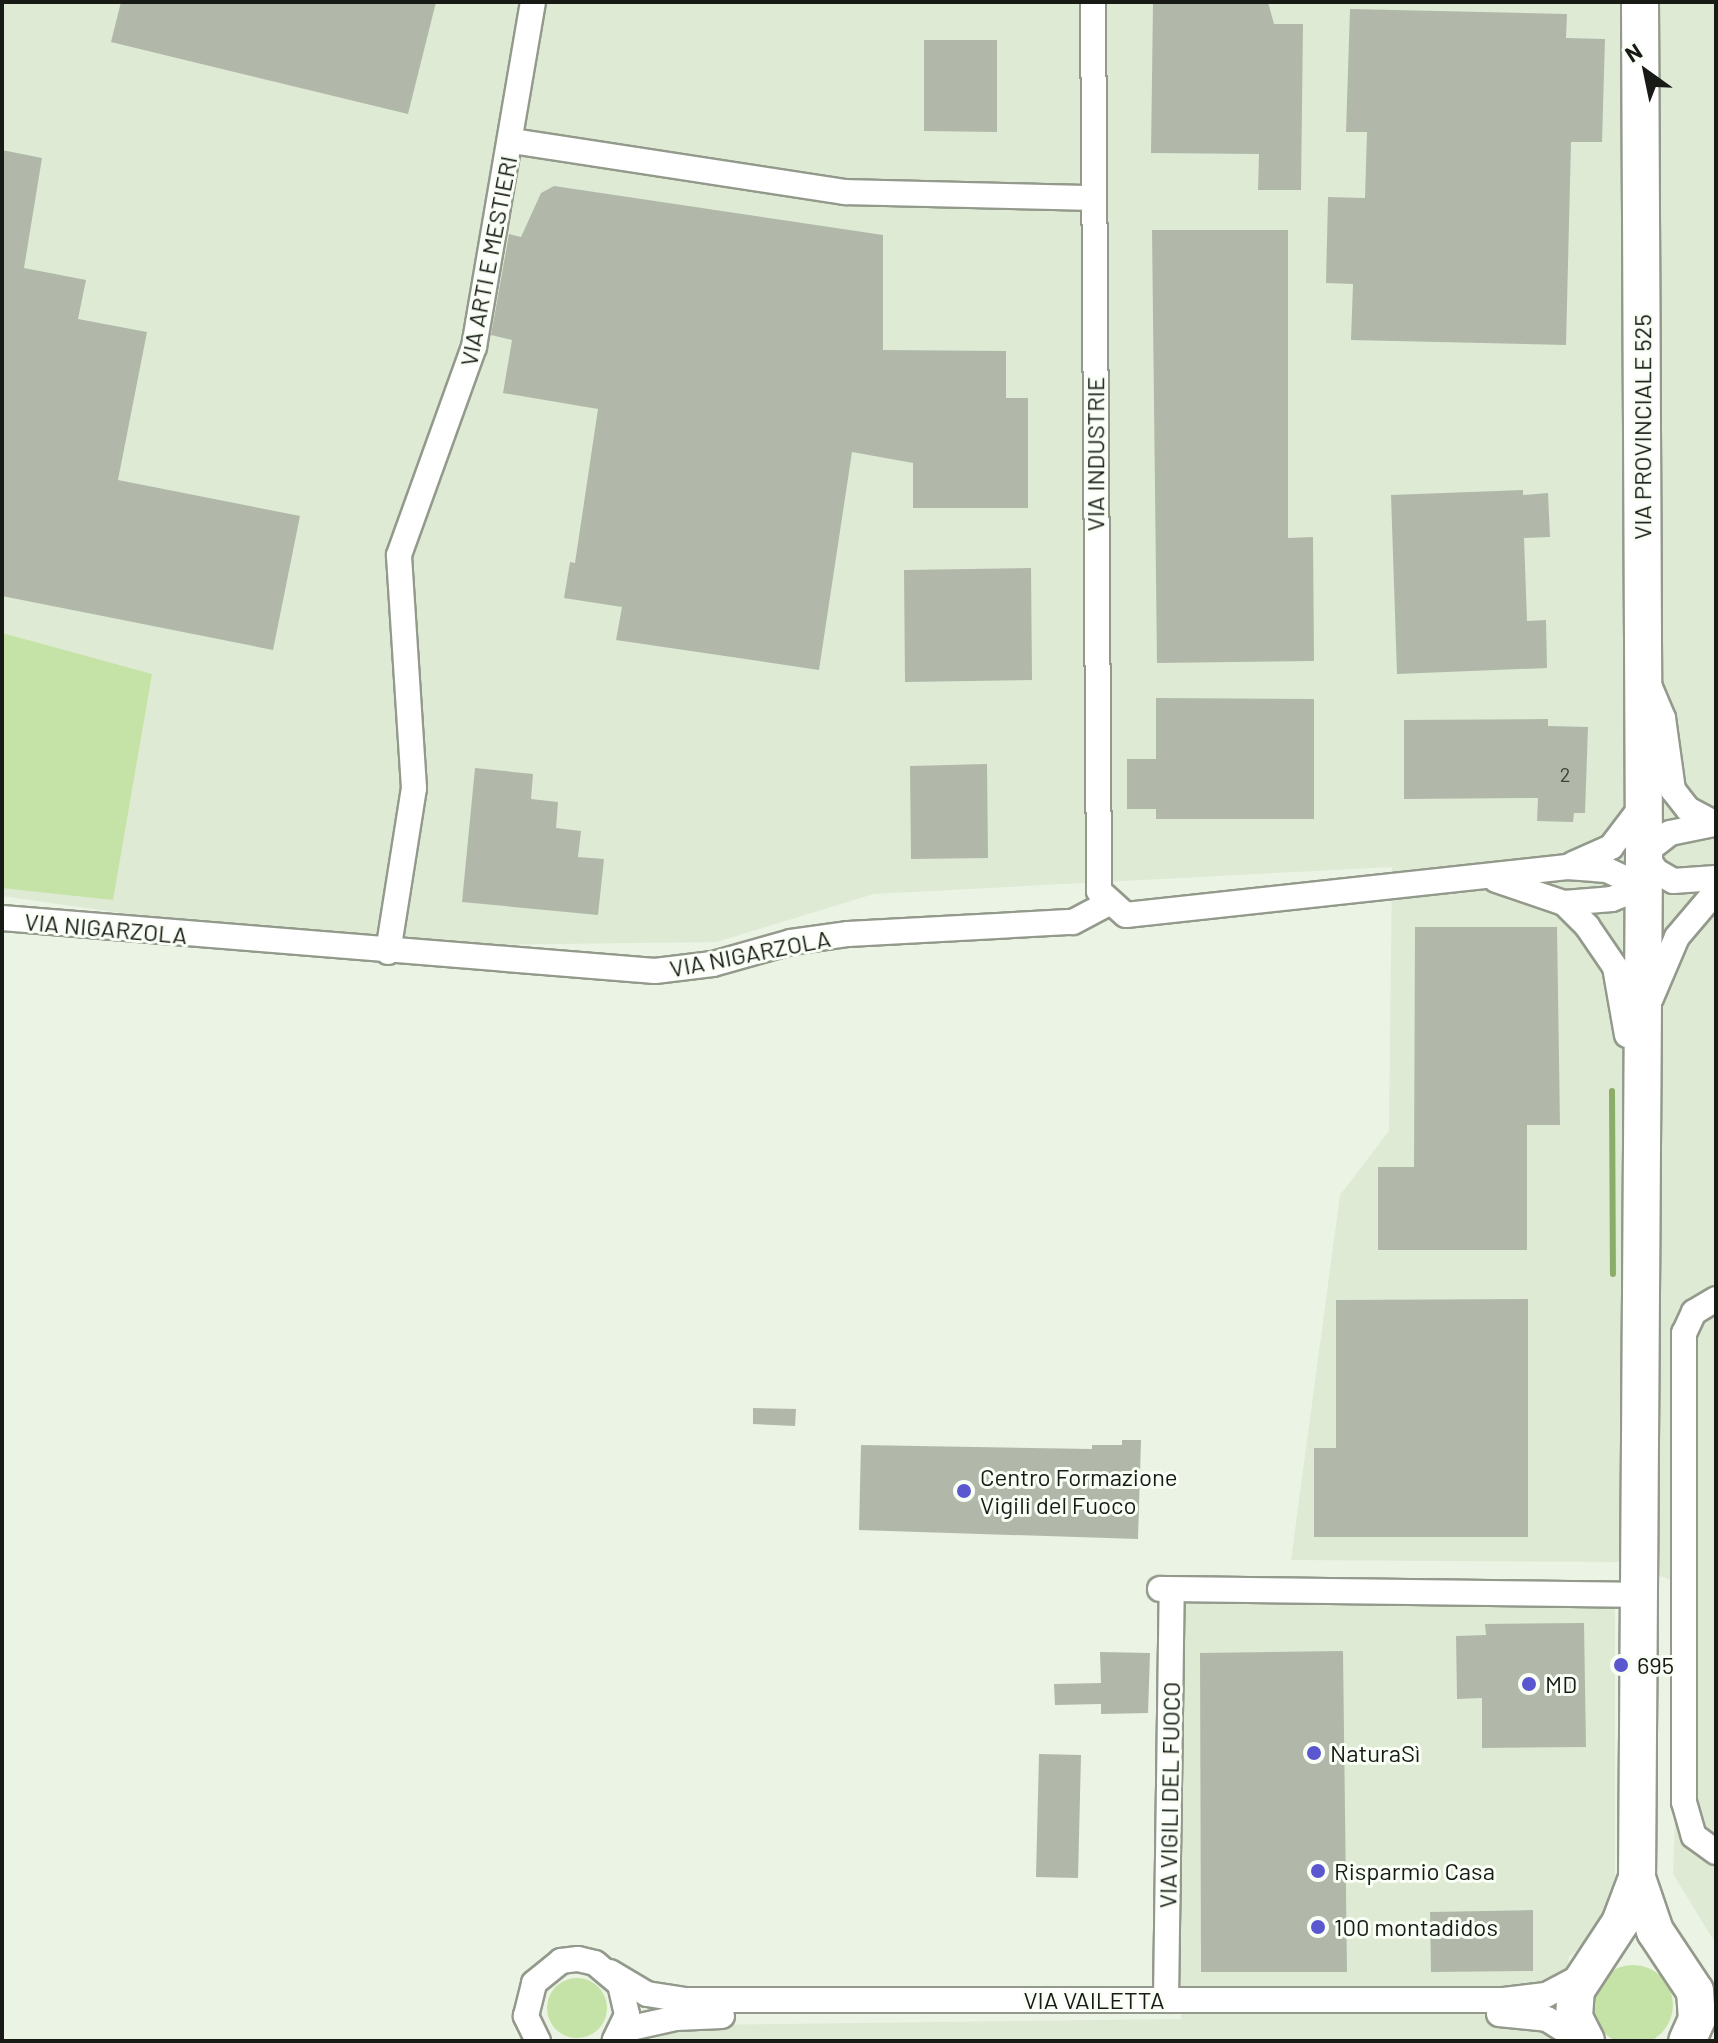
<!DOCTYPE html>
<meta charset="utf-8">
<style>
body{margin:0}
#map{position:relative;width:1718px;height:2043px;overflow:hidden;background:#ebf3e4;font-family:Barlow,sans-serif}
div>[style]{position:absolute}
.built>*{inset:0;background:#deead4}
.green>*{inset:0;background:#c5e3a6}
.round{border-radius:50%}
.stream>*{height:6px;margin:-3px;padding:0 3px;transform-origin:3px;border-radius:3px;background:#8cad69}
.building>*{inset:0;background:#b1b8aa}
.roads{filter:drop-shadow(2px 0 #939a8c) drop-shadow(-2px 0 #939a8c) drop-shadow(0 2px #939a8c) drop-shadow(0 -2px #939a8c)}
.minor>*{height:24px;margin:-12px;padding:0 12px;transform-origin:12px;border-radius:12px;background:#fff}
.primary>*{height:36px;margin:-18px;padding:0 18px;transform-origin:18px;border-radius:18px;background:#fff}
.dots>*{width:22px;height:22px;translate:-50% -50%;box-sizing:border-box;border:4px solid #fafff6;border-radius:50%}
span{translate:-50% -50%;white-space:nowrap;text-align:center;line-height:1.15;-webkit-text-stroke:6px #fafff6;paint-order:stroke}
.number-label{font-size:20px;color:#3e423a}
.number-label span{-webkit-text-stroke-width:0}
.street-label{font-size:24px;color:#171a15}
.poi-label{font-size:24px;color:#171a15}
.left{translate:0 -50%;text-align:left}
.frame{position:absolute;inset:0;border:4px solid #171a15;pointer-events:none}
.north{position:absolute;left:1606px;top:32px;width:80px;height:80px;-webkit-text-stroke:6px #fafff6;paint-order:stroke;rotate:327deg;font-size:22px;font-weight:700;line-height:32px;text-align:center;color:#171a15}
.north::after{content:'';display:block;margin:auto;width:28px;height:36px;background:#171a15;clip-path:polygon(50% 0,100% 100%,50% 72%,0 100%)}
</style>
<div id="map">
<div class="built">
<div style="clip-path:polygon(2px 2px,1716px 2px,1716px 1944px,1673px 1874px,1683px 1584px,1621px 1562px,1291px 1560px,1340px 1195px,1389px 1131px,1392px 867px,874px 894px,716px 942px,470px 945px,275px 935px,2px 896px)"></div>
<div style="clip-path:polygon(1180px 1595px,1615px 1601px,1615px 1916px,1569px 1957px,1561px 2028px,1570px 2041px,648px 2041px,693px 2025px,1181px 2019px)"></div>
</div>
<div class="green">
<div style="clip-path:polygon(2px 633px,152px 674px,113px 900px,2px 888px)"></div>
<div class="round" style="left:1593px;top:1965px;width:80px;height:80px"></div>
<div class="round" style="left:547px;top:1978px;width:60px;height:60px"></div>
</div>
<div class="stream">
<div style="left:1612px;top:1091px;width:183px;rotate:89.7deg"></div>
</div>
<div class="building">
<div style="clip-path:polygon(121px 2px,436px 2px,408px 114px,111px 42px)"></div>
<div style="clip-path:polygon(1153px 2px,1268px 2px,1274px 24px,1303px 24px,1301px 190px,1258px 190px,1259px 154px,1151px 153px)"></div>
<div style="clip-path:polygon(1350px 9px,1567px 14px,1566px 38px,1605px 39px,1602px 142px,1571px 142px,1566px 345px,1351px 340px,1353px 284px,1326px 283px,1328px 197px,1365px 198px,1367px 132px,1346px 132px)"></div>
<div style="clip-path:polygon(924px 40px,997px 40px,997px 132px,924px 131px)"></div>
<div style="clip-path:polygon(2px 150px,42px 158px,24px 268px,86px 280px,78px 319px,147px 332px,118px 480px,300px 516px,273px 650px,2px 596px)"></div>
<div style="clip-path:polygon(554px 186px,883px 235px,883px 350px,1006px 351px,1006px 398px,1028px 398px,1028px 508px,913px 508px,913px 463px,852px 452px,819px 670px,616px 640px,622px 607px,564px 598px,570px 562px,575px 563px,598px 409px,503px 393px,512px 340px,491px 335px,509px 234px,521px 237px,541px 193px)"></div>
<div style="clip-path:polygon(1152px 230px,1288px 230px,1288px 538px,1313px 537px,1314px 661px,1157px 663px)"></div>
<div style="clip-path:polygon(1523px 490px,1523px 495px,1548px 493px,1550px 537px,1524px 538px,1527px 621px,1546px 620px,1547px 668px,1397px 674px,1391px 495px)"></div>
<div style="clip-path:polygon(1031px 568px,1032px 680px,905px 682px,904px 570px)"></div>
<div style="clip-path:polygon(1156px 698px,1314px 699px,1314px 819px,1156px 819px,1156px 809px,1127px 809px,1127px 759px,1156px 759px)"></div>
<div style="clip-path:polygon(1548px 719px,1548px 726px,1588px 727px,1585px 813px,1574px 813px,1573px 822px,1537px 821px,1538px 798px,1404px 799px,1404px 720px)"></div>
<div style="clip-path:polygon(987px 764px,988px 858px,911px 859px,910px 766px)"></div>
<div style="clip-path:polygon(475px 768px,533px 774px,531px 799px,558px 802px,556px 828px,581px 831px,578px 857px,604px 859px,598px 915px,462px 902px)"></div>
<div style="clip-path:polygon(1415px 927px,1557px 927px,1560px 1125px,1527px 1125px,1527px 1250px,1378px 1250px,1378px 1167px,1414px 1167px)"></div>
<div style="clip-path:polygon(1528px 1299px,1528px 1537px,1314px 1537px,1314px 1448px,1336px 1448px,1336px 1300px)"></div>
<div style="clip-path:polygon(753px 1408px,796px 1409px,795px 1426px,753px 1424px)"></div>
<div style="clip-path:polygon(1122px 1440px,1141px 1440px,1138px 1539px,859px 1530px,861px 1445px,1092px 1449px,1092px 1445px,1122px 1445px)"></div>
<div style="clip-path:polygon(1584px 1623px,1586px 1747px,1482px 1748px,1482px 1698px,1457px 1699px,1456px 1636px,1486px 1635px,1485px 1624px)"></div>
<div style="clip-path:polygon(1343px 1651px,1347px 1972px,1201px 1972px,1200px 1653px)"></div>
<div style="clip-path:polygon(1100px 1652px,1150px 1653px,1148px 1713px,1101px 1714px,1101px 1704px,1055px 1705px,1054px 1684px,1101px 1683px)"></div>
<div style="clip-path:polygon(1039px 1754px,1081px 1755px,1078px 1878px,1036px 1877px)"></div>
<div style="clip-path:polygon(1533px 1910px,1533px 1971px,1431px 1972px,1430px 1912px)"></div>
</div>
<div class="roads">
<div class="minor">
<div style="left:1093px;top:2px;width:889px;rotate:89.61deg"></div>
<div style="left:1099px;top:891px;width:36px;rotate:42deg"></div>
<div style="left:1126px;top:915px;width:444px;rotate:-6.2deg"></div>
<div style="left:1567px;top:867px;width:40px;rotate:4.3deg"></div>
<div style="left:1607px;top:870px;width:40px;rotate:25deg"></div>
<div style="left:1643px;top:887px;width:33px;rotate:159deg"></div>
<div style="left:1612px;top:899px;width:48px;rotate:175.2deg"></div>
<div style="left:512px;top:141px;width:337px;rotate:8.7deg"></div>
<div style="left:845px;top:192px;width:249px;rotate:1.4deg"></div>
<div style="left:1649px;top:685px;width:36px;rotate:67deg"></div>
<div style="left:1663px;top:718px;width:73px;rotate:82.1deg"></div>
<div style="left:1673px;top:790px;width:24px;rotate:52deg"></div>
<div style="left:1688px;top:809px;width:32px;rotate:28deg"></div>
<div style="left:1714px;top:824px;width:45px;rotate:168.4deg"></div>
<div style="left:1670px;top:833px;width:33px;rotate:142deg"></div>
<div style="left:1644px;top:853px;width:22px;rotate:56deg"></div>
<div style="left:1656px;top:871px;width:20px;rotate:30deg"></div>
<div style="left:1673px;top:881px;width:43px;rotate:-4deg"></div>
<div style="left:1573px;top:864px;width:42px;rotate:-24.1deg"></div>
<div style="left:1611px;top:847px;width:53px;rotate:-52.7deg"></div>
<div style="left:1496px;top:880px;width:72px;rotate:18.7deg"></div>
<div style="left:1564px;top:903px;width:33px;rotate:45deg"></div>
<div style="left:1587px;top:926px;width:50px;rotate:55.7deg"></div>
<div style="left:1615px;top:967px;width:69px;rotate:80deg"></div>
<div style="left:2px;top:918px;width:655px;rotate:4.64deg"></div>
<div style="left:655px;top:971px;width:58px;rotate:-6.9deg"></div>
<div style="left:713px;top:964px;width:81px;rotate:-15.8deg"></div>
<div style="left:791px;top:942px;width:58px;rotate:-8deg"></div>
<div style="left:848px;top:934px;width:225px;rotate:-3.1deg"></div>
<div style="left:1073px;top:922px;width:40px;rotate:-28deg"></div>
<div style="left:388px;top:952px;width:166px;rotate:-81deg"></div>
<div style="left:414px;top:788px;width:233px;rotate:-93.7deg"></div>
<div style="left:399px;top:555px;width:221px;rotate:-70.2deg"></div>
<div style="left:474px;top:347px;width:350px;rotate:-80.3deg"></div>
<div style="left:1651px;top:998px;width:66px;rotate:-66.9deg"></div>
<div style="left:1677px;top:937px;width:60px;rotate:-49.7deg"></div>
<div style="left:1716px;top:1299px;width:26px;rotate:149deg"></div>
<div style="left:1694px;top:1312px;width:23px;rotate:115deg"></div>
<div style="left:1684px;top:1333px;width:469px;rotate:90deg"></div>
<div style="left:1684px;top:1802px;width:35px;rotate:74deg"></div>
<div style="left:1694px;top:1836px;width:27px;rotate:36deg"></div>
<div style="left:1160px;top:1589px;width:478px;rotate:0.7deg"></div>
<div style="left:610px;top:1972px;width:43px;rotate:30.7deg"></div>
<div style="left:647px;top:1994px;width:36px;rotate:9deg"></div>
<div style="left:683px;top:2000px;width:821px"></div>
<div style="left:1504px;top:2000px;width:42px;rotate:-6.8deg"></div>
<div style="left:1546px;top:1995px;width:40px;rotate:-28deg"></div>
<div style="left:1166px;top:2000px;width:410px;rotate:-89.2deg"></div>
<div style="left:1499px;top:2014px;width:48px;rotate:5.9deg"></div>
<div style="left:1547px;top:2019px;width:41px;rotate:32.2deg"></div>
<div style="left:622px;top:2030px;width:55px;rotate:-12.5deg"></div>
<div style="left:676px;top:2018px;width:46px;rotate:-2.5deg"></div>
<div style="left:538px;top:2041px;width:28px;rotate:-116deg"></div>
<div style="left:526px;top:2016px;width:34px;rotate:-76deg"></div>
<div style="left:534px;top:1983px;width:35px;rotate:-39deg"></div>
<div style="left:561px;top:1961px;width:17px;rotate:-7deg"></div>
<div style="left:578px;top:1959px;width:17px;rotate:13deg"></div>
<div style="left:595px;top:1963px;width:33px;rotate:40deg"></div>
<div style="left:620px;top:1984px;width:32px;rotate:77deg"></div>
<div style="left:627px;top:2015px;width:28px;rotate:116deg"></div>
</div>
<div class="primary">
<div style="left:1640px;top:2px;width:851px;rotate:89.73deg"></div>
<div style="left:1644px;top:853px;width:1025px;rotate:90.39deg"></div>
<div style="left:1637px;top:1878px;width:56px;rotate:71.2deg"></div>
<div style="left:1655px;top:1931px;width:72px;rotate:56.3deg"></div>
<div style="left:1695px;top:1991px;width:28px;rotate:86deg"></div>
<div style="left:1697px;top:2019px;width:24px;rotate:114deg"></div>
<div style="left:1586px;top:2041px;width:27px;rotate:-117deg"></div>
<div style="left:1574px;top:2017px;width:27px;rotate:-86deg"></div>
<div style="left:1576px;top:1990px;width:80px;rotate:-56.7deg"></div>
<div style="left:1620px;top:1923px;width:48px;rotate:-69.3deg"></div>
</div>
</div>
<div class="dots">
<div style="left:964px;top:1491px;background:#5a57cf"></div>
<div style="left:1621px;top:1665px;background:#5a57cf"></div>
<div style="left:1529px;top:1684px;background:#5a57cf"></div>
<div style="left:1314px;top:1753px;background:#5a57cf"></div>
<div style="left:1318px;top:1871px;background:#5a57cf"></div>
<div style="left:1318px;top:1927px;background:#5a57cf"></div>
</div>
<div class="number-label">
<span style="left:1565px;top:774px">2</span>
</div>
<div class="street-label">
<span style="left:488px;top:261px;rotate:-79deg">VIA ARTI E MESTIERI</span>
<span style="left:1642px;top:427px;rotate:-90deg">VIA PROVINCIALE 525</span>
<span style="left:1095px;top:454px;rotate:-90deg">VIA INDUSTRIE</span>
<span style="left:106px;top:928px;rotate:5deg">VIA NIGARZOLA</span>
<span style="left:750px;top:953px;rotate:-11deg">VIA NIGARZOLA</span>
<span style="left:1169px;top:1795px;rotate:-89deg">VIA VIGILI DEL FUOCO</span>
<span style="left:1094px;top:2000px">VIA VAILETTA</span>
</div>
<div class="poi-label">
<span class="left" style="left:980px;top:1491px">Centro Formazione<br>Vigili del Fuoco</span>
<span class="left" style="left:1637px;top:1665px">695</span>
<span class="left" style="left:1545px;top:1684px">MD</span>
<span class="left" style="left:1330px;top:1753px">NaturaSì</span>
<span class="left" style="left:1334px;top:1871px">Risparmio Casa</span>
<span class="left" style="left:1334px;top:1927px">100 montadidos</span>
</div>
<div class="frame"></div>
<div class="north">N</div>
</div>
